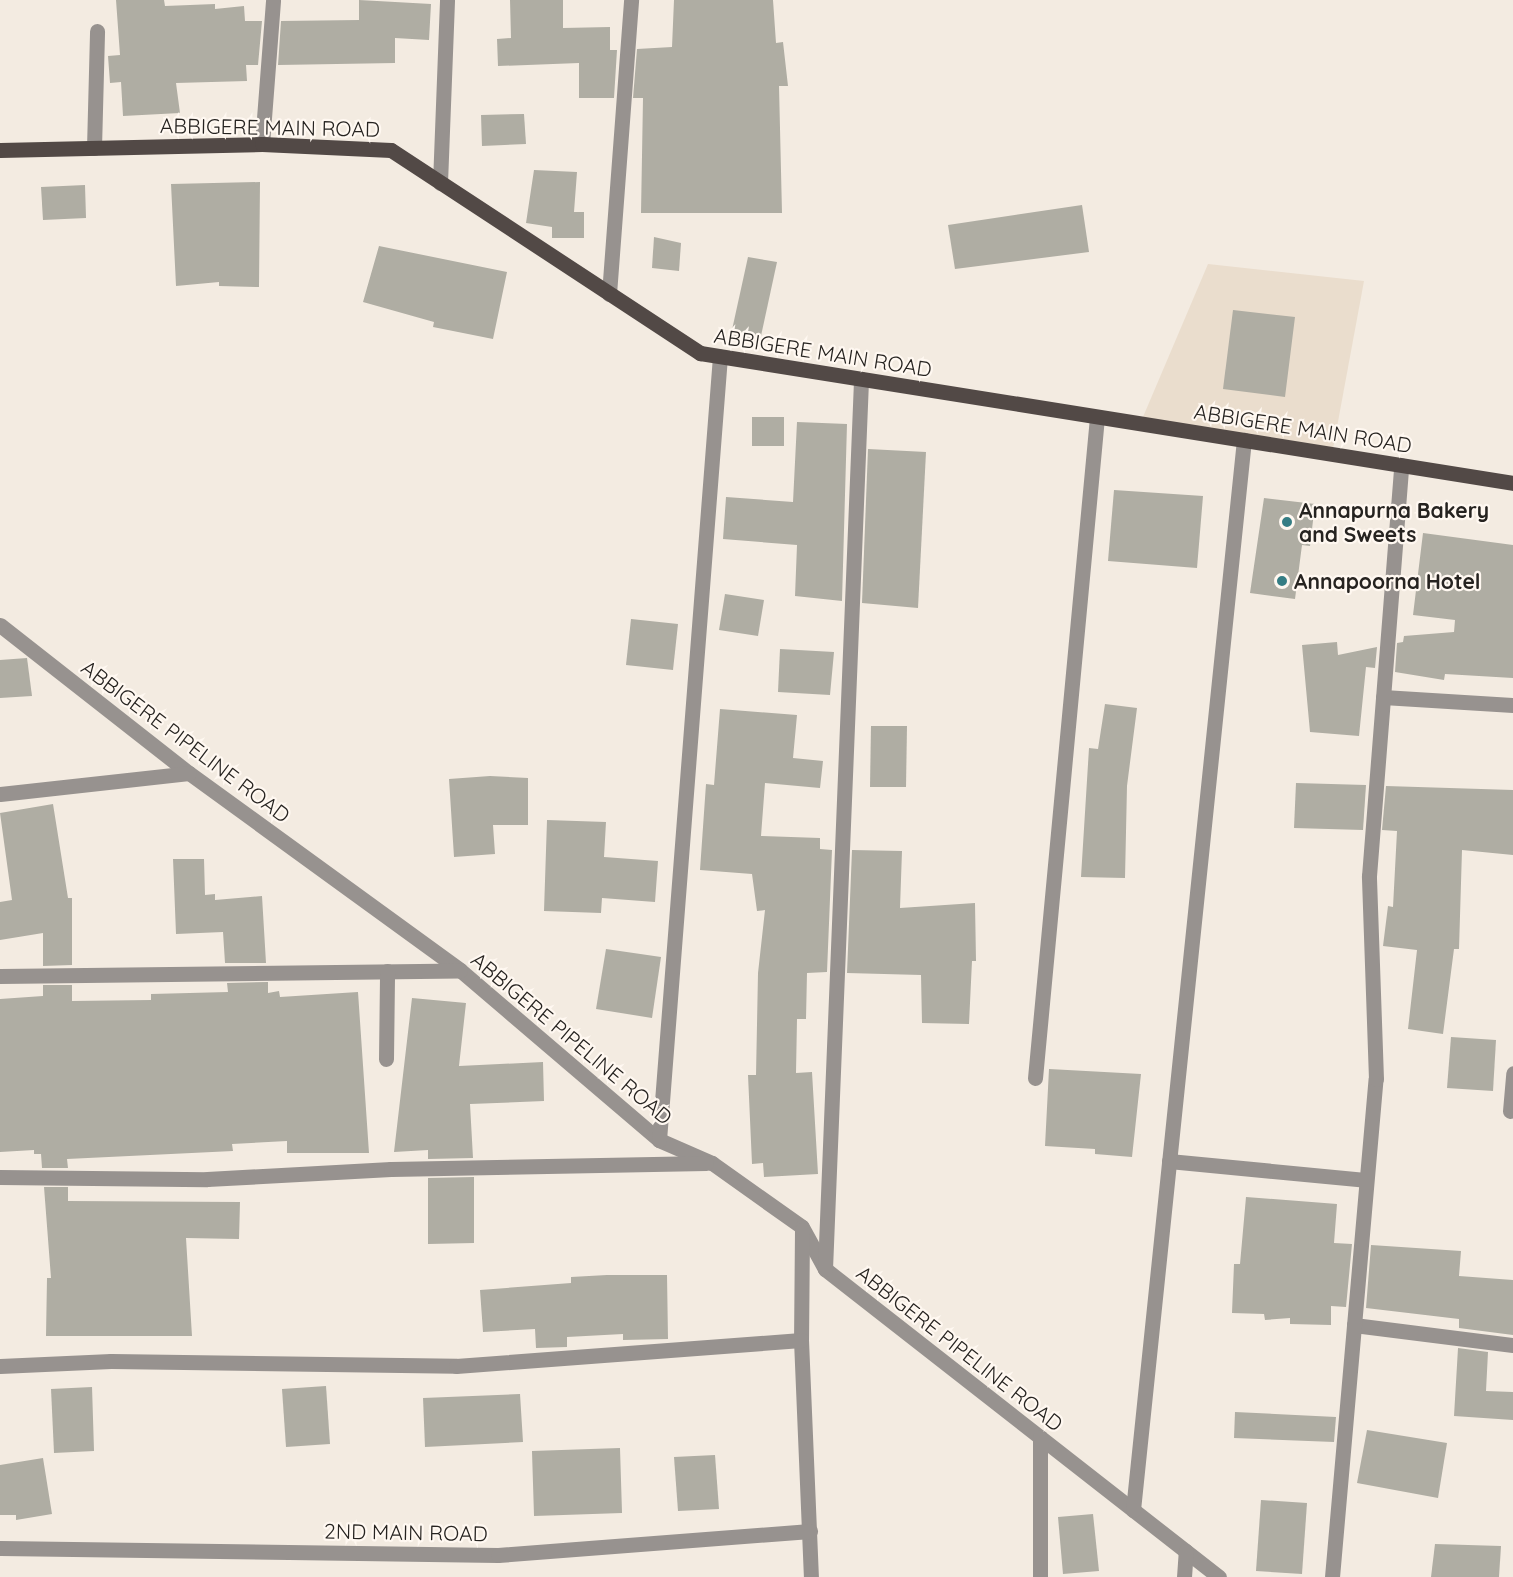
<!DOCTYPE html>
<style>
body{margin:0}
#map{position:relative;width:1513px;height:1577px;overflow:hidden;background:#f3ebe1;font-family:Quicksand,sans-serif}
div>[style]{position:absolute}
.built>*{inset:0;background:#eaddcd}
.building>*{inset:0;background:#afada3}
.minor>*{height:15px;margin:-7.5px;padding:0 7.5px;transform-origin:7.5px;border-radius:7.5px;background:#97928f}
.major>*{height:15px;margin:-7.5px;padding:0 7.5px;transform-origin:7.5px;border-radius:7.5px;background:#524946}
.dots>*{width:16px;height:16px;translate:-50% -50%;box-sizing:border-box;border:3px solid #fff8f1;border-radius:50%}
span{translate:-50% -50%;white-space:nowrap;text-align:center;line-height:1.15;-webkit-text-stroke:4.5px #fff8f1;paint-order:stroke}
.street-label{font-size:21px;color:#262320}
.poi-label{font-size:21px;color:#262320;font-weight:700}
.left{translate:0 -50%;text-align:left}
</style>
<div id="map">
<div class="built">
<div style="clip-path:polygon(1208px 264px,1364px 281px,1332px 454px,1140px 424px)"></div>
</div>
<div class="building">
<div style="clip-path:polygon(116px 0,164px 0,165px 6px,215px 4px,215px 9px,244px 6px,245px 21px,262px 21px,258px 65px,246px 65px,247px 81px,176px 83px,180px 113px,123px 116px,121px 82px,110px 83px,108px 56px,120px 55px)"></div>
<div style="clip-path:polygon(359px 0,431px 4px,429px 40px,395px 38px,395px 63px,278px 65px,281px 21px,359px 20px)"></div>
<div style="clip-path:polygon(510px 0,563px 0,563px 28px,610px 27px,610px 50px,617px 50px,614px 98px,579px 98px,579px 63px,498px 66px,497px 39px,511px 38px)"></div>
<div style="clip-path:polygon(674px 0,773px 0,776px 43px,783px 42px,788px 86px,779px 86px,782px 213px,641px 213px,643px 98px,633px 98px,637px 49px,672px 47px)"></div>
<div style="clip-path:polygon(524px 114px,526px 144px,482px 146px,481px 115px)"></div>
<div style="clip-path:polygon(534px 170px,577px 172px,574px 212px,584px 212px,584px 238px,552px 238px,552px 227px,526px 223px)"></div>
<div style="clip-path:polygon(260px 182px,259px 287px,219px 286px,219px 282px,176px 286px,171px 184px)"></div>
<div style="clip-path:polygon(85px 185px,86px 218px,43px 220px,41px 187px)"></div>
<div style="clip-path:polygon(1082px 205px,1089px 252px,955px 269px,948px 225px)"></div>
<div style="clip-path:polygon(654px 237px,681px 243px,679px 271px,652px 268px)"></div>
<div style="clip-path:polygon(379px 246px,507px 272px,493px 339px,433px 327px,434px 322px,363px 302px)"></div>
<div style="clip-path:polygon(748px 257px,777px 262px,759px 345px,730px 339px)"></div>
<div style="clip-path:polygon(1233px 310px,1295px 317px,1285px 397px,1223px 389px)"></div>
<div style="clip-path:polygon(752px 417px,784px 417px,784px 446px,752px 446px)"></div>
<div style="clip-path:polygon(797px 422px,847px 424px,842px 601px,795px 596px,797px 545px,723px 539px,726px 497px,793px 502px)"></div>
<div style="clip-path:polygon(868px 449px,926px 452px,918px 608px,862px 603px)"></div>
<div style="clip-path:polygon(1114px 490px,1203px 496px,1197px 568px,1108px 561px)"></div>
<div style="clip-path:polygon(1264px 498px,1315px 504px,1310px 546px,1302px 545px,1295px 599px,1250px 593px)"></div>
<div style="clip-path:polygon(1423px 533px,1513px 545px,1513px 678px,1445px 674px,1444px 680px,1395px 672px,1397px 643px,1403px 642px,1404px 636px,1454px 632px,1455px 620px,1413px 615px)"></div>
<div style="clip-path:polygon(725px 594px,764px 600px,758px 636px,719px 630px)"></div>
<div style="clip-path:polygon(631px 619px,678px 624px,673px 670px,626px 665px)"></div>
<div style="clip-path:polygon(1337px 642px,1338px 655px,1377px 647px,1375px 668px,1366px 667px,1359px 736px,1310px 732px,1302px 645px)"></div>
<div style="clip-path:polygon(780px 649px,834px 652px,830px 695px,778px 692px)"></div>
<div style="clip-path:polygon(27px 658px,32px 696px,0 698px,0 660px)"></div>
<div style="clip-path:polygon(1105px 704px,1137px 708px,1127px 786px,1125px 878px,1081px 877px,1089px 748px,1098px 749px)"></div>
<div style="clip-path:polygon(720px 709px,797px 715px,793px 758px,823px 761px,820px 788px,765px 783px,761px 836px,820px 838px,820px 849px,832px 850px,827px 972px,807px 973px,806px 1019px,797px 1019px,796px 1073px,812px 1072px,818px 1174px,764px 1177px,763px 1163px,752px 1164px,748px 1075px,756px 1075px,758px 973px,765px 910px,757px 911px,752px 874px,700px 870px,706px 784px,714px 785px)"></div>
<div style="clip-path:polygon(871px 726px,907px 726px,906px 787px,870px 787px)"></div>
<div style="clip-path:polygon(490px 776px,528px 778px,528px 825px,493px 825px,495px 854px,454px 857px,449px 779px)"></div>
<div style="clip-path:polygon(1296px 783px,1366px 785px,1363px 830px,1294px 828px)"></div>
<div style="clip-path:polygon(1386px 786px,1513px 790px,1513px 855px,1462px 850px,1459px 949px,1454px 949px,1443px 1034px,1408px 1029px,1417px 950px,1383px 946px,1388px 906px,1393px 907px,1397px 831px,1382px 830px)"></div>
<div style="clip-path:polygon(53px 804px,68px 898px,72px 898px,72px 965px,43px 966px,43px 933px,0 940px,0 902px,12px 900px,0 813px)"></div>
<div style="clip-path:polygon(547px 820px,606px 822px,604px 857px,658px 861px,655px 902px,602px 898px,601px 913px,544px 911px)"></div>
<div style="clip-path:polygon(852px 850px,902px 851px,900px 908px,975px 903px,976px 961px,972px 961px,969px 1024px,922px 1023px,921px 975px,847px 973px)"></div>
<div style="clip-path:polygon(173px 859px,204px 859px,205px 895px,215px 894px,215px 900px,262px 896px,266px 963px,225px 963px,223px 932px,176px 934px)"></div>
<div style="clip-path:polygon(606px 949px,661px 957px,652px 1018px,596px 1009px)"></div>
<div style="clip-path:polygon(268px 982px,268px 993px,279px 991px,280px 997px,358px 992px,369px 1153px,287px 1153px,287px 1141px,232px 1144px,233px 1151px,67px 1159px,68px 1168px,42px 1168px,41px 1154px,34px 1154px,34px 1150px,0 1152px,0 999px,43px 996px,43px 985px,72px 985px,72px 1001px,151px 1000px,151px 994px,228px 992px,227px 983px)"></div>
<div style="clip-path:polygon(412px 998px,466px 1003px,459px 1066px,543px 1062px,544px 1101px,470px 1104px,473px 1158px,428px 1159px,428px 1150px,394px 1152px)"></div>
<div style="clip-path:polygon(1451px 1037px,1496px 1040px,1493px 1091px,1447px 1088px)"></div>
<div style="clip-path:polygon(1049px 1069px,1141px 1074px,1132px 1157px,1095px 1154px,1095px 1149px,1045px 1146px)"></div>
<div style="clip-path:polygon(474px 1177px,474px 1243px,428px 1244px,428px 1178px)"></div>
<div style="clip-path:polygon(44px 1187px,68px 1187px,68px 1201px,240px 1202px,239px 1239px,186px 1238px,192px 1336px,46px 1336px,47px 1278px,51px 1278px)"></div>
<div style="clip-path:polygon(1246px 1197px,1337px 1204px,1334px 1243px,1352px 1244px,1346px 1307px,1331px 1306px,1331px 1325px,1290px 1324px,1290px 1318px,1265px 1320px,1264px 1314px,1232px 1313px,1234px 1264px,1240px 1264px)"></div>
<div style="clip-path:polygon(1371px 1245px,1461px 1251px,1459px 1276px,1513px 1280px,1513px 1335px,1459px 1328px,1459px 1319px,1366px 1308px)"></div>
<div style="clip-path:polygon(607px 1275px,667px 1275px,668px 1339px,623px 1340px,623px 1334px,567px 1337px,567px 1347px,536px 1348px,535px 1329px,483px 1332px,480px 1290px,571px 1283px,571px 1277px)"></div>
<div style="clip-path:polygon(1458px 1348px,1488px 1352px,1486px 1391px,1513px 1392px,1513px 1420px,1454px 1416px)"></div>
<div style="clip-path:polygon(326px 1386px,330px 1444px,286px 1447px,282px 1389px)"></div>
<div style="clip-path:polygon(92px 1387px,94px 1451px,54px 1453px,51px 1389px)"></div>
<div style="clip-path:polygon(520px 1394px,523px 1442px,425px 1447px,423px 1398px)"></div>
<div style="clip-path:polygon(1235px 1412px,1336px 1417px,1334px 1442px,1234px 1438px)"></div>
<div style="clip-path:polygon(1367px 1430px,1447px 1443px,1438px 1498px,1357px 1483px)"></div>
<div style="clip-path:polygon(620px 1448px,622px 1513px,534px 1516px,532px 1451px)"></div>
<div style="clip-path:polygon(715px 1455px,719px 1509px,678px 1511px,674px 1457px)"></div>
<div style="clip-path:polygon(43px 1458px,52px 1514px,16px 1520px,16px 1515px,0 1515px,0 1465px)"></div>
<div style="clip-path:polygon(1261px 1500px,1307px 1503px,1302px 1574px,1256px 1571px)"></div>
<div style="clip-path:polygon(1093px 1514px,1099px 1571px,1063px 1574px,1058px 1517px)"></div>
<div style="clip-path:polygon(1435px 1544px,1501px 1546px,1499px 1577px,1431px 1577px)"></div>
</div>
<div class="minor">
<div style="left:262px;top:144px;width:144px;rotate:-85.6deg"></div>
<div style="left:94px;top:148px;width:117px;rotate:-88.5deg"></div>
<div style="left:440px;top:183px;width:183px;rotate:-87.8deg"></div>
<div style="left:609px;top:294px;width:295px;rotate:-85.7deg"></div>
<div style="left:0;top:625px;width:240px;rotate:38.1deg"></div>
<div style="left:189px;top:773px;width:335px;rotate:36deg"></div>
<div style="left:460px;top:970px;width:262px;rotate:40.5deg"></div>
<div style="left:659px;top:1140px;width:58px;rotate:23.5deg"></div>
<div style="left:712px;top:1163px;width:110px;rotate:35.4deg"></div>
<div style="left:802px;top:1227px;width:48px;rotate:61.3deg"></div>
<div style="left:825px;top:1269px;width:500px;rotate:38.02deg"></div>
<div style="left:1383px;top:697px;width:130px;rotate:3.5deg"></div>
<div style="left:0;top:794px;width:190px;rotate:-6.3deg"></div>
<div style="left:0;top:976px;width:460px;rotate:-0.7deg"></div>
<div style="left:386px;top:1059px;width:88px;rotate:-89.3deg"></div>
<div style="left:1035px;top:1078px;width:664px;rotate:-84.64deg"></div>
<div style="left:1510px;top:1111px;width:38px;rotate:-85deg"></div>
<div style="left:659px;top:1140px;width:786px;rotate:-85.55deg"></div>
<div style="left:1169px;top:1161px;width:197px;rotate:5.5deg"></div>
<div style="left:0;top:1177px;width:207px;rotate:0.6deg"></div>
<div style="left:207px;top:1179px;width:184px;rotate:-3.1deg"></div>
<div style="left:391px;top:1169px;width:315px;rotate:-1.1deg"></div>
<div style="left:802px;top:1230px;width:110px;rotate:90.5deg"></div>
<div style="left:801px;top:1340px;width:237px;rotate:87.6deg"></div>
<div style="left:825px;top:1269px;width:891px;rotate:-87.68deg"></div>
<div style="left:1354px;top:1325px;width:160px;rotate:7.2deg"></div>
<div style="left:0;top:1366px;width:111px;rotate:-2.6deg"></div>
<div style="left:111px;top:1361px;width:345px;rotate:0.8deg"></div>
<div style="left:456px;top:1366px;width:346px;rotate:-4.3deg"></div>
<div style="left:1133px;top:1510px;width:1076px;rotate:-84.08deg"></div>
<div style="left:0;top:1548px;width:498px;rotate:0.8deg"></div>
<div style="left:498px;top:1555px;width:313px;rotate:-4.4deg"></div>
<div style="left:1040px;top:1577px;width:140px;rotate:-90deg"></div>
<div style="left:1184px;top:1577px;width:26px;rotate:-86deg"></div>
<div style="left:1332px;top:1577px;width:500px;rotate:-85deg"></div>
<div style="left:1376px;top:1079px;width:203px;rotate:-92deg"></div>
<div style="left:1369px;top:876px;width:412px;rotate:-85.5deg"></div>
</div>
<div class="major">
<div style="left:0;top:150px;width:262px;rotate:-1.3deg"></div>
<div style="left:262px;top:144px;width:129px;rotate:2.7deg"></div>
<div style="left:391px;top:150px;width:370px;rotate:33.3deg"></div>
<div style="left:700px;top:353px;width:823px;rotate:9.08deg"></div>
</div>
<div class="dots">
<div style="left:1287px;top:522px;background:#357d84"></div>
<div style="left:1282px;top:581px;background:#357d84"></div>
</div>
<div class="street-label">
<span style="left:270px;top:127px;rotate:1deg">ABBIGERE MAIN ROAD</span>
<span style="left:823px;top:352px;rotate:9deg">ABBIGERE MAIN ROAD</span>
<span style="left:1303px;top:428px;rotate:9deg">ABBIGERE MAIN ROAD</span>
<span style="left:186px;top:741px;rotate:37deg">ABBIGERE PIPELINE ROAD</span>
<span style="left:572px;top:1038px;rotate:40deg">ABBIGERE PIPELINE ROAD</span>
<span style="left:960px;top:1348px;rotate:38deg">ABBIGERE PIPELINE ROAD</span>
<span style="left:406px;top:1532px;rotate:1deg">2ND MAIN ROAD</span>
</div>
<div class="poi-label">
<span class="left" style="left:1299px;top:522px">Annapurna Bakery<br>and Sweets</span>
<span class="left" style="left:1294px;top:581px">Annapoorna Hotel</span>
</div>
</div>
